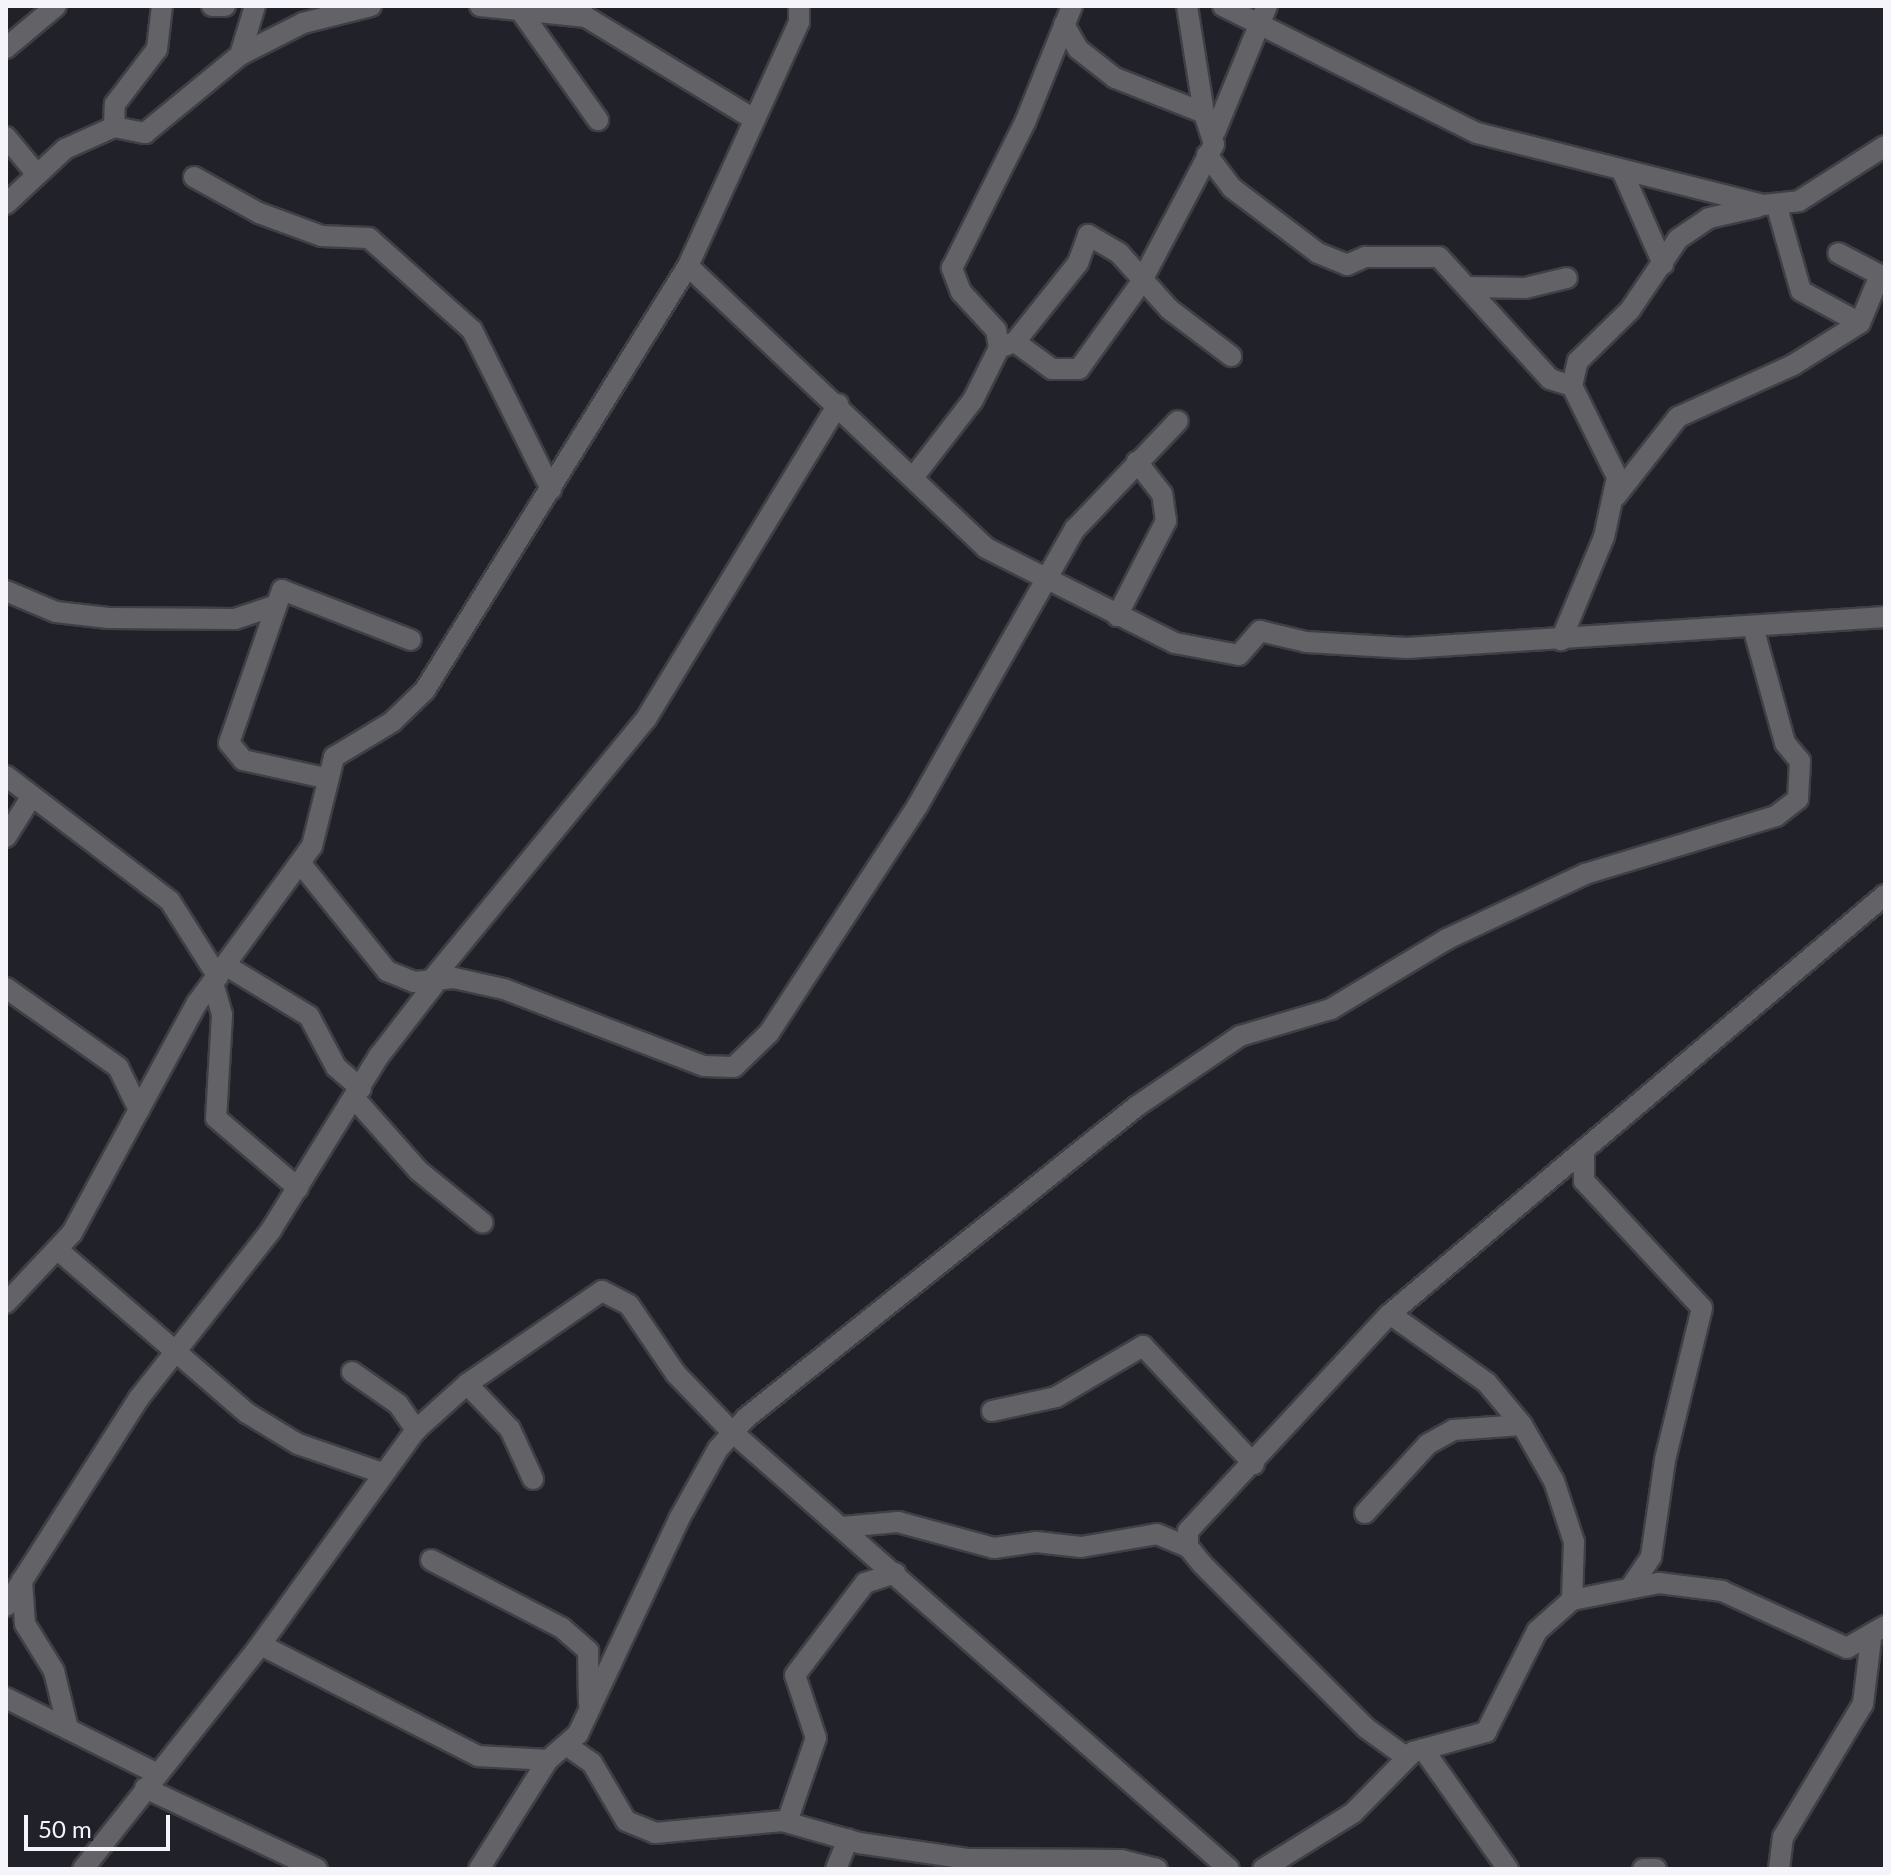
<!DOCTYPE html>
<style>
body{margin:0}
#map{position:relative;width:1891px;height:1875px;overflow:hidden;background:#212129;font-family:Lato,sans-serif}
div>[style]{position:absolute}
.roads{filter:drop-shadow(2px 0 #3f3f46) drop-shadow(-2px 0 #3f3f46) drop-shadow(0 2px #3f3f46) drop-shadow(0 -2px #3f3f46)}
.minor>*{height:20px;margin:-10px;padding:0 10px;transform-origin:10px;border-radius:10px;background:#636367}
span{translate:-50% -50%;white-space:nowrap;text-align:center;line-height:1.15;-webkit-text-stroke:7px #212129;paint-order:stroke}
.frame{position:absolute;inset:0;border:8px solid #f4f4fa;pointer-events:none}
.scale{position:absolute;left:24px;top:1815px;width:146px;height:36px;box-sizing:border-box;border:4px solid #f4f4fa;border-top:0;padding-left:10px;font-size:24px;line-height:28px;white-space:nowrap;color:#f4f4fa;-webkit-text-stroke:6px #212129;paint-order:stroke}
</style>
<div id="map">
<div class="roads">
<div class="minor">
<div style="left:212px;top:6px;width:13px"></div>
<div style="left:480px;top:6px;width:107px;rotate:5.9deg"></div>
<div style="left:586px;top:17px;width:197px;rotate:31.3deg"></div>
<div style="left:517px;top:6px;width:140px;rotate:54.6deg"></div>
<div style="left:1187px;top:6px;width:108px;rotate:81deg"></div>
<div style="left:1223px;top:6px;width:284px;rotate:26.6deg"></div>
<div style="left:1477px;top:133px;width:295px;rotate:14.1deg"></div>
<div style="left:1763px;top:205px;width:36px;rotate:-6deg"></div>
<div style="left:1799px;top:201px;width:102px;rotate:-32.6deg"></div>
<div style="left:6px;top:48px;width:65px;rotate:-40deg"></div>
<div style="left:240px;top:55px;width:51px;rotate:-73deg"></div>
<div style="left:114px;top:127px;width:23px;rotate:-88deg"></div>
<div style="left:115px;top:104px;width:69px;rotate:-52.6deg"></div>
<div style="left:157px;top:49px;width:43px;rotate:-83.4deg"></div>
<div style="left:1215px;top:132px;width:136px;rotate:-67.6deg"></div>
<div style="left:6px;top:137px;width:45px;rotate:50.4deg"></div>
<div style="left:1207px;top:155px;width:41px;rotate:52.9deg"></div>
<div style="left:1232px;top:188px;width:108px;rotate:37.1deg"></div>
<div style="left:1318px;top:253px;width:31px;rotate:22deg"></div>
<div style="left:1347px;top:265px;width:20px;rotate:-24deg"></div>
<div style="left:1365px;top:257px;width:74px"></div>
<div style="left:1439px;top:257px;width:165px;rotate:47.7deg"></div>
<div style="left:1550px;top:379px;width:23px;rotate:18deg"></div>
<div style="left:1572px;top:386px;width:102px;rotate:63.7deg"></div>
<div style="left:1617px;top:477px;width:61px;rotate:102.2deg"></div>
<div style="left:1604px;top:537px;width:112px;rotate:112.7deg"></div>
<div style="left:1622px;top:171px;width:102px;rotate:66.2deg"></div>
<div style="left:194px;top:177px;width:74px;rotate:29deg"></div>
<div style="left:259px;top:213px;width:67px;rotate:20.1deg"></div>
<div style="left:322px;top:236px;width:47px;rotate:2.4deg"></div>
<div style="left:369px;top:238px;width:138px;rotate:41.8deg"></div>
<div style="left:472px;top:330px;width:178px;rotate:63.6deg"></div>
<div style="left:6px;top:204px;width:81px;rotate:-43deg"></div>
<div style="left:65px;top:149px;width:54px;rotate:-24.2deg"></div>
<div style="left:114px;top:127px;width:32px;rotate:11deg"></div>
<div style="left:145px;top:133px;width:123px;rotate:-39.4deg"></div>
<div style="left:240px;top:55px;width:71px;rotate:-26.9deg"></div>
<div style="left:303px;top:23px;width:70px;rotate:-14deg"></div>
<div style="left:1777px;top:207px;width:87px;rotate:74.1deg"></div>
<div style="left:1801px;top:291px;width:67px;rotate:28.5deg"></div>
<div style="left:688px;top:266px;width:410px;rotate:43.4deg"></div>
<div style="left:986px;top:548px;width:212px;rotate:26.7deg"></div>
<div style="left:1175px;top:643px;width:65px;rotate:10.6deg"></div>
<div style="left:1239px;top:655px;width:32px;rotate:-49deg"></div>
<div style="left:1260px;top:631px;width:47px;rotate:13.4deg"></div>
<div style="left:1306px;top:642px;width:101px;rotate:3.4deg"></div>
<div style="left:1407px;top:648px;width:479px;rotate:-3.7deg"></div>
<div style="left:1469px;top:287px;width:56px;rotate:1deg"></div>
<div style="left:1525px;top:288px;width:43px;rotate:-13.4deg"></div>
<div style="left:1015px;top:342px;width:101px;rotate:-51.4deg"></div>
<div style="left:1078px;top:263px;width:30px;rotate:-70deg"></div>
<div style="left:1088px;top:235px;width:36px;rotate:30deg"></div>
<div style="left:1119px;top:253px;width:75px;rotate:48.2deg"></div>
<div style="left:1169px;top:309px;width:78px;rotate:37.2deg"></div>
<div style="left:999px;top:348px;width:17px;rotate:-21deg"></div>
<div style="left:1015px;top:342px;width:46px;rotate:36.1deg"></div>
<div style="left:1052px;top:369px;width:27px"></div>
<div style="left:1079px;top:369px;width:105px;rotate:-54.3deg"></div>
<div style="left:1140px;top:284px;width:158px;rotate:-62.1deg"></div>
<div style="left:1214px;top:144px;width:33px;rotate:-108deg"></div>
<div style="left:1204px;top:113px;width:96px;rotate:-158.5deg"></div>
<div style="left:1115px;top:78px;width:47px;rotate:-141.9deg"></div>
<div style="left:1078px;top:49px;width:28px;rotate:-120deg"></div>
<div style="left:1572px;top:386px;width:26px;rotate:-77deg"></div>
<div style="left:1578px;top:361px;width:73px;rotate:-44.4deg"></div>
<div style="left:1630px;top:310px;width:86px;rotate:-55.9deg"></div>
<div style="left:1678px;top:239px;width:37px;rotate:-34deg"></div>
<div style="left:1709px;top:218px;width:50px;rotate:-12.7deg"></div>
<div style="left:915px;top:475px;width:95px;rotate:-52.3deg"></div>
<div style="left:973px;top:400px;width:58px;rotate:-63.4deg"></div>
<div style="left:999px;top:348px;width:18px;rotate:-99deg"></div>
<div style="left:996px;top:330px;width:52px;rotate:-132.6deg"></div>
<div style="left:961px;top:292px;width:26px;rotate:-111deg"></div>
<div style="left:952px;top:268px;width:165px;rotate:-63.4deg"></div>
<div style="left:1026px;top:120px;width:123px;rotate:-68deg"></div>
<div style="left:1616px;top:496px;width:100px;rotate:-51.9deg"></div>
<div style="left:1678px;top:417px;width:126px;rotate:-24.3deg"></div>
<div style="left:1793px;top:365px;width:79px;rotate:-32.1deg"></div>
<div style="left:1860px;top:323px;width:52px;rotate:-67.4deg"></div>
<div style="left:1880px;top:275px;width:47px;rotate:-152.4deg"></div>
<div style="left:6px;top:591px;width:54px;rotate:22.8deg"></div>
<div style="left:56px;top:612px;width:53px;rotate:6.5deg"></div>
<div style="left:109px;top:618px;width:126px;rotate:0.5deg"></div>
<div style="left:235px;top:619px;width:41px;rotate:-18.4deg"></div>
<div style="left:1117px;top:616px;width:107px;rotate:-62.7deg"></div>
<div style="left:1166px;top:521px;width:27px;rotate:-98deg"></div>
<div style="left:1162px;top:494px;width:41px;rotate:-128deg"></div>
<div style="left:6px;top:776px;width:206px;rotate:37.3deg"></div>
<div style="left:170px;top:901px;width:90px;rotate:57.7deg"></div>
<div style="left:325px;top:778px;width:84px;rotate:-167.6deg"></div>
<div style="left:243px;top:760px;width:22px;rotate:-129deg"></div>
<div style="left:229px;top:743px;width:162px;rotate:-70.9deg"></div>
<div style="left:282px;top:590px;width:138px;rotate:21.2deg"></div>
<div style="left:6px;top:837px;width:45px;rotate:-57.7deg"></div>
<div style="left:301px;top:864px;width:137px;rotate:51.2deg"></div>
<div style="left:387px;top:971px;width:29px;rotate:22deg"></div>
<div style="left:414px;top:982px;width:40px;rotate:-5.7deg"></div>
<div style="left:454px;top:978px;width:51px;rotate:12.4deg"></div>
<div style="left:504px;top:989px;width:214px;rotate:21.1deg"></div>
<div style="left:704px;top:1066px;width:30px;rotate:2deg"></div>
<div style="left:734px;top:1067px;width:49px;rotate:-44.2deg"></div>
<div style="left:769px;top:1033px;width:272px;rotate:-56.8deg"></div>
<div style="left:918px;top:805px;width:318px;rotate:-60.4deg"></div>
<div style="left:1075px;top:529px;width:149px;rotate:-46.4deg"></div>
<div style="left:225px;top:965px;width:98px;rotate:31.3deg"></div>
<div style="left:309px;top:1016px;width:58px;rotate:62.1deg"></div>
<div style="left:336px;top:1067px;width:33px;rotate:41deg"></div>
<div style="left:213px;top:983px;width:33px;rotate:74deg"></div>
<div style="left:222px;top:1015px;width:103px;rotate:93.3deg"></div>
<div style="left:216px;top:1118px;width:108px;rotate:40.5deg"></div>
<div style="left:429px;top:983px;width:342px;rotate:-50.6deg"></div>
<div style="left:646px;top:719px;width:369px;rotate:-58.6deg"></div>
<div style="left:6px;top:988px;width:137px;rotate:35.2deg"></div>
<div style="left:118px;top:1067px;width:48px;rotate:64deg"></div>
<div style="left:355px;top:1099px;width:96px;rotate:48.4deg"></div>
<div style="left:419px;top:1171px;width:82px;rotate:39.1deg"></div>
<div style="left:1584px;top:1151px;width:30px;rotate:90deg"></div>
<div style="left:1584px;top:1181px;width:173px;rotate:47.1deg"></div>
<div style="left:1702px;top:1308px;width:156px;rotate:103.7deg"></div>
<div style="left:1665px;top:1460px;width:98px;rotate:98.2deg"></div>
<div style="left:1651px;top:1557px;width:36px;rotate:124deg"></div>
<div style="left:58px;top:1250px;width:250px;rotate:40.8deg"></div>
<div style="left:247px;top:1413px;width:60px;rotate:31.3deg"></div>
<div style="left:298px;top:1444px;width:89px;rotate:19deg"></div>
<div style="left:6px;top:1303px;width:96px;rotate:-46.7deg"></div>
<div style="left:72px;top:1233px;width:262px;rotate:-61.5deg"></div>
<div style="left:197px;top:1003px;width:195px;rotate:-53.8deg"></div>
<div style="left:312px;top:846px;width:92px;rotate:-76.1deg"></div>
<div style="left:334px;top:757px;width:68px;rotate:-31.1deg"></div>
<div style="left:392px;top:722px;width:46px;rotate:-44.1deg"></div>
<div style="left:425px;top:690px;width:499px;rotate:-58.2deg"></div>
<div style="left:688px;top:266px;width:268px;rotate:-65.5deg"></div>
<div style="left:799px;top:22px;width:16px;rotate:-90deg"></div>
<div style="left:1390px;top:1314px;width:119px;rotate:35.4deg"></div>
<div style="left:1487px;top:1383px;width:55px;rotate:50.2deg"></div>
<div style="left:1522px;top:1425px;width:64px;rotate:60.3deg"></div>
<div style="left:1554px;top:1481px;width:64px;rotate:71.8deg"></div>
<div style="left:1574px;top:1542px;width:58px;rotate:92deg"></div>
<div style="left:352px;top:1372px;width:56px;rotate:34.8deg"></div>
<div style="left:398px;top:1404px;width:32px;rotate:55deg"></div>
<div style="left:467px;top:1384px;width:62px;rotate:46.3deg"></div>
<div style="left:510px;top:1429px;width:55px;rotate:65.3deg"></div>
<div style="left:992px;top:1411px;width:66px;rotate:-12.3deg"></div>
<div style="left:1056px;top:1397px;width:101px;rotate:-30.4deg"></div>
<div style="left:1143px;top:1346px;width:162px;rotate:46.8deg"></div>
<div style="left:1365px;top:1513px;width:93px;rotate:-47.6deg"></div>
<div style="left:1428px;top:1444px;width:29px;rotate:-29deg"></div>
<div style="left:1453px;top:1430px;width:69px;rotate:-4.1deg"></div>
<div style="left:842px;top:1527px;width:56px;rotate:-5.1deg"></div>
<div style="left:898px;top:1522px;width:99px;rotate:15.2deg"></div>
<div style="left:994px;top:1548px;width:42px;rotate:-8.1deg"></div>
<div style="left:1036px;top:1542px;width:45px;rotate:6.3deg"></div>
<div style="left:1081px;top:1547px;width:77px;rotate:-9.7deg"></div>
<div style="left:1157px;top:1534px;width:34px;rotate:23deg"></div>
<div style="left:431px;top:1560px;width:148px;rotate:27.4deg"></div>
<div style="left:562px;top:1628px;width:35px;rotate:41deg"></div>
<div style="left:588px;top:1651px;width:53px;rotate:88.9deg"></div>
<div style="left:22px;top:1580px;width:44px;rotate:86.1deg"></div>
<div style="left:25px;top:1624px;width:55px;rotate:58.3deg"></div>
<div style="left:54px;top:1671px;width:60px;rotate:76.4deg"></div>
<div style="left:6px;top:1606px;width:247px;rotate:-57.4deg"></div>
<div style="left:139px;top:1398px;width:214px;rotate:-51.8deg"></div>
<div style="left:271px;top:1230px;width:205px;rotate:-58.2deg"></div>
<div style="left:379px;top:1056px;width:95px;rotate:-52.3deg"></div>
<div style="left:261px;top:1645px;width:244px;rotate:27.1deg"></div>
<div style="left:478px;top:1756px;width:70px;rotate:3.3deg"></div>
<div style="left:6px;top:1698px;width:165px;rotate:26.6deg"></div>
<div style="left:569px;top:1747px;width:28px;rotate:35deg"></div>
<div style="left:592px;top:1763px;width:67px;rotate:59.6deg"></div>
<div style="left:626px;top:1821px;width:31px;rotate:22deg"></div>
<div style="left:655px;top:1833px;width:128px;rotate:-5.4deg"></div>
<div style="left:782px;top:1821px;width:80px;rotate:15.9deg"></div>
<div style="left:859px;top:1843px;width:111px;rotate:8.3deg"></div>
<div style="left:969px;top:1859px;width:152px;rotate:0.4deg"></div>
<div style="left:1121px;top:1860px;width:37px;rotate:14deg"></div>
<div style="left:1423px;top:1749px;width:147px;rotate:54.7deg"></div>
<div style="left:1406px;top:1757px;width:49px;rotate:-144.1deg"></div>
<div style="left:1366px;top:1728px;width:232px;rotate:-135deg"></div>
<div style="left:1202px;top:1564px;width:22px;rotate:-129deg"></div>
<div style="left:1188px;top:1547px;width:16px;rotate:-90deg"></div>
<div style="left:1188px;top:1531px;width:296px;rotate:-47.1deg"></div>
<div style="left:1390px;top:1314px;width:649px;rotate:-40.25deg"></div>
<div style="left:145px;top:1788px;width:190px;rotate:25.2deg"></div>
<div style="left:787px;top:1822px;width:89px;rotate:-71deg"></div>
<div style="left:816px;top:1738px;width:66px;rotate:-108.4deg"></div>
<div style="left:795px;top:1675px;width:116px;rotate:-52.7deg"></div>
<div style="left:865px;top:1583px;width:32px;rotate:-18deg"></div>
<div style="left:83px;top:1869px;width:282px;rotate:-51.6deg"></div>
<div style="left:258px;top:1648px;width:269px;rotate:-54.1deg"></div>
<div style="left:416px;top:1430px;width:69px;rotate:-42deg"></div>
<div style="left:467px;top:1384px;width:164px;rotate:-34.6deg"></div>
<div style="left:602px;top:1291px;width:30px;rotate:27deg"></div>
<div style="left:629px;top:1305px;width:83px;rotate:55.7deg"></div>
<div style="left:676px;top:1374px;width:79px;rotate:46deg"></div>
<div style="left:731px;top:1431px;width:663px;rotate:41.33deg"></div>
<div style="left:479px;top:1869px;width:129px;rotate:-57.7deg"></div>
<div style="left:548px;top:1760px;width:40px;rotate:-41deg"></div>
<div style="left:578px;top:1734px;width:238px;rotate:-64.8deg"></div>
<div style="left:679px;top:1519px;width:80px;rotate:-60.9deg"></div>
<div style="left:718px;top:1449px;width:42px;rotate:-47.9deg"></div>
<div style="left:746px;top:1418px;width:500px;rotate:-38.59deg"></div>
<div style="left:1137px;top:1106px;width:125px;rotate:-34.2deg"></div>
<div style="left:1240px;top:1036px;width:95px;rotate:-16.5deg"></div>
<div style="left:1331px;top:1009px;width:135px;rotate:-31.1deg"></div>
<div style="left:1447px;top:939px;width:153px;rotate:-25.2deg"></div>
<div style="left:1585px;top:874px;width:200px;rotate:-16.9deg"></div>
<div style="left:1776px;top:816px;width:28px;rotate:-38deg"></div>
<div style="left:1798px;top:799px;width:38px;rotate:-87deg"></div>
<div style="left:1800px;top:761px;width:23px;rotate:-130deg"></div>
<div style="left:1785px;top:743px;width:120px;rotate:-105.4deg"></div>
<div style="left:836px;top:1869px;width:32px;rotate:-68deg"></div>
<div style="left:1263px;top:1869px;width:106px;rotate:-31.9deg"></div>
<div style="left:1353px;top:1813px;width:86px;rotate:-45.5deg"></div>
<div style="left:1413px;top:1752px;width:76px;rotate:-15.3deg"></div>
<div style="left:1486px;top:1732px;width:113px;rotate:-63.2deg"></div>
<div style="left:1537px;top:1631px;width:47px;rotate:-41.5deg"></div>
<div style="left:1572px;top:1600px;width:89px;rotate:-11.1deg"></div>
<div style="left:1659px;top:1583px;width:64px;rotate:7.2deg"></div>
<div style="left:1722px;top:1591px;width:137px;rotate:24.5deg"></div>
<div style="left:1847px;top:1648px;width:44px;rotate:-30.1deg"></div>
<div style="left:1643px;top:1869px;width:13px"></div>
<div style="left:1779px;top:1869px;width:32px;rotate:-83deg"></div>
<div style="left:1783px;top:1837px;width:155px;rotate:-59deg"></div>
<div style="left:1863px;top:1704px;width:65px;rotate:-83deg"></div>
</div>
</div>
<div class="frame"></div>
<div class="scale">50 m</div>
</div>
